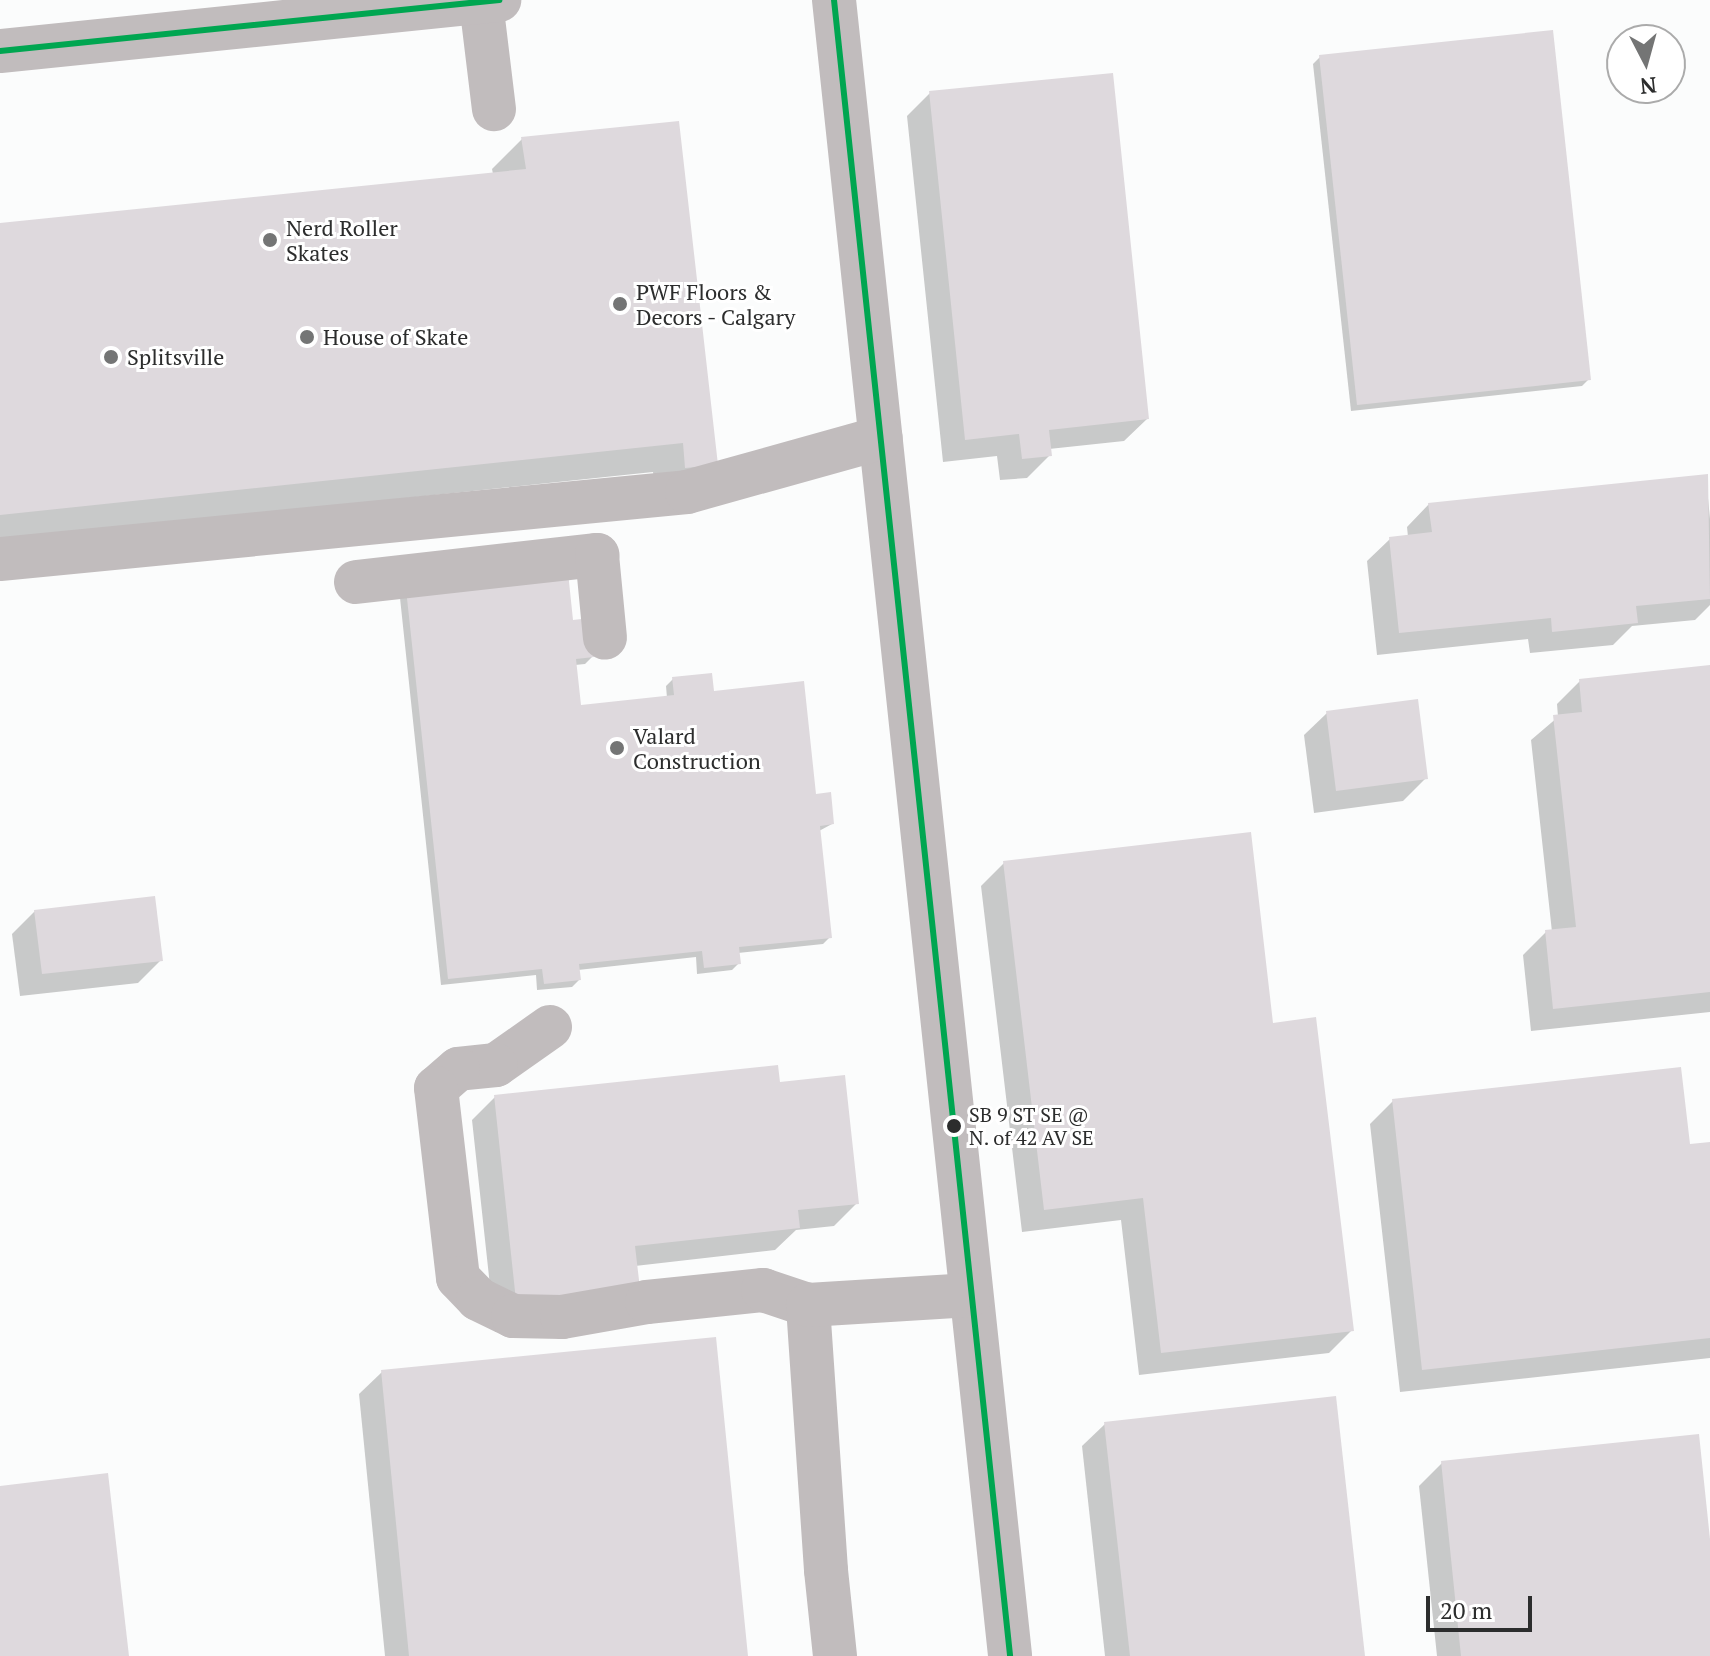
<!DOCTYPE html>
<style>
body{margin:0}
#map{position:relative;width:1710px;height:1656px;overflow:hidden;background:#fbfcfc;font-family:"PT Serif",serif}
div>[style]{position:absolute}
.shadow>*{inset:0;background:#0003}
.building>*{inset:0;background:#ded9dd}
.minor>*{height:44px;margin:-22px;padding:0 22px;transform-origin:22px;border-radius:22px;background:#c1bcbd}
.bus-1>*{height:6px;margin:-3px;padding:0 3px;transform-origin:3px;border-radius:3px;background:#00a651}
.dots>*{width:22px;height:22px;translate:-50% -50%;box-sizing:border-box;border:4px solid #fff;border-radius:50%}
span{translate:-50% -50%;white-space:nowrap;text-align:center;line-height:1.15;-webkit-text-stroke:6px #fff;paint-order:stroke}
.bus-label{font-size:20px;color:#2c2d2d}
.left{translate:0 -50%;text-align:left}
.poi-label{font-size:22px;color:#2c2d2d}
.north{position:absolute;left:1606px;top:24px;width:80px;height:80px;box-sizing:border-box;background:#fff;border:2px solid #ababab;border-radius:50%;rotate:174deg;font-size:22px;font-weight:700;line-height:32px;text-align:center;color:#2c2d2d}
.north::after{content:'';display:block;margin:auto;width:28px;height:36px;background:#747575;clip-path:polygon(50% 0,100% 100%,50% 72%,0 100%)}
.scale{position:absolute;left:1426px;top:1596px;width:106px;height:36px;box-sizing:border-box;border:4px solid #2c2d2d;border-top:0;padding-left:10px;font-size:24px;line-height:28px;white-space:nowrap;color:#2c2d2d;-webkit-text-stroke:6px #fff;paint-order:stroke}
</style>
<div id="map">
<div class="shadow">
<div style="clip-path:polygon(1320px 57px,1589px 379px,1582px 386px,1351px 411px,1313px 64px)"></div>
<div style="clip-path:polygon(930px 93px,1147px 419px,1124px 441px,1049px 449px,1050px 455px,1027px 478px,1000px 480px,997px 456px,943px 462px,907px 116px)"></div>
<div style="clip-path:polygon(522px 139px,716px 464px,656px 497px,653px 472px,0 541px,0 225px,493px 174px,492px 169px)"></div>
<div style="clip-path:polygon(1706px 477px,1710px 519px,1710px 605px,1695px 620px,1632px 626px,1613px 645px,1530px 653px,1528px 639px,1377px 655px,1367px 561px,1390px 539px,1408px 537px,1407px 527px,1429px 504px)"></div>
<div style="clip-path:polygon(407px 591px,572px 622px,592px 657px,585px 664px,575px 665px,579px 707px,667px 698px,666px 686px,673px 679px,712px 694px,814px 796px,832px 824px,819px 831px,830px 937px,823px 944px,738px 953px,739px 963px,732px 970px,697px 974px,696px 957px,578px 970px,579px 980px,572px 987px,537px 990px,536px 975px,441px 985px,400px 598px)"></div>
<div style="clip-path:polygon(1710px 667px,1710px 1012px,1531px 1031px,1523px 955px,1546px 932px,1552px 932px,1531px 740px,1558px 717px,1557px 704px,1580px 681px)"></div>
<div style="clip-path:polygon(1327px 713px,1426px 778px,1403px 801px,1314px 813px,1304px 735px)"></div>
<div style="clip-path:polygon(1004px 863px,1271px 1025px,1352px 1330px,1329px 1353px,1139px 1375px,1121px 1220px,1022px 1232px,981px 886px)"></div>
<div style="clip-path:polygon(35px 911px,161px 960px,138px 983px,20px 996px,12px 934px)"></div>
<div style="clip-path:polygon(495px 1097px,857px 1203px,834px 1226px,796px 1230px,775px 1250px,635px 1266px,616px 1319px,495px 1332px,472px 1120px)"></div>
<div style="clip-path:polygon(1393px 1101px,1688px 1146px,1710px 1144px,1710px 1358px,1400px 1392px,1370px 1124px)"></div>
<div style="clip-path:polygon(382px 1372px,746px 1656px,385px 1656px,359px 1394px)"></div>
<div style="clip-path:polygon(1105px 1424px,1363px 1656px,1105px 1656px,1082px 1446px)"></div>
<div style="clip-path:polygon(1442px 1463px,1710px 1559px,1710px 1656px,1437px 1656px,1419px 1486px)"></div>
</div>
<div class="building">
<div style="clip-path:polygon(1553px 30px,1591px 380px,1357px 405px,1319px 55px)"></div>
<div style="clip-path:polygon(1113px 73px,1149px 419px,1049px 430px,1052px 456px,1022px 459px,1019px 434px,965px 440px,929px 91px)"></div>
<div style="clip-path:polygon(679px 121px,718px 465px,685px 468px,683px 443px,0 515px,0 223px,526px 169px,521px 137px)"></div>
<div style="clip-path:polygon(1708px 474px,1710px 599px,1636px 606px,1638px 623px,1552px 632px,1551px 618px,1399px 633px,1389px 537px,1432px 532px,1428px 503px)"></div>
<div style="clip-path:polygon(568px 572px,573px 620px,590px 618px,594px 657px,576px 659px,581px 705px,674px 695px,672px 677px,712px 673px,714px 691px,804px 681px,816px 794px,831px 792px,834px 824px,820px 826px,832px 938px,739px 947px,741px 964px,704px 968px,702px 951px,579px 964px,581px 980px,544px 984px,542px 969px,448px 979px,406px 589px)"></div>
<div style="clip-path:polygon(1710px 665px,1710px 992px,1553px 1009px,1545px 930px,1576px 927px,1553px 715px,1582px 712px,1579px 679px)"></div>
<div style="clip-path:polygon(1418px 699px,1428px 779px,1336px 791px,1326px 711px)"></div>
<div style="clip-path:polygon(1251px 832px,1273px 1023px,1316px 1017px,1354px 1331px,1161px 1353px,1143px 1198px,1044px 1210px,1003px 861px)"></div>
<div style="clip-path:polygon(155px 896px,163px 961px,42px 974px,34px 910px)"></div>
<div style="clip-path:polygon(778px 1065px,780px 1082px,845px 1075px,859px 1204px,798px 1210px,800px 1228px,635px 1246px,641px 1297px,517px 1310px,494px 1095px)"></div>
<div style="clip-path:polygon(1681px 1067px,1690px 1144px,1710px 1142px,1710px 1338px,1422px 1370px,1392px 1099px)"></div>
<div style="clip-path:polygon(716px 1337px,748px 1656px,409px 1656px,381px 1370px)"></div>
<div style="clip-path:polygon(1336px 1396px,1365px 1656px,1130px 1656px,1104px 1422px)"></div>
<div style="clip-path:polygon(1699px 1434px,1710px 1539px,1710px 1656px,1461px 1656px,1441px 1461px)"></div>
<div style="clip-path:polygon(108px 1473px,129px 1656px,0 1656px,0 1486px)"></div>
</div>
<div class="minor">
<div style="left:834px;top:0;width:1665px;rotate:83.93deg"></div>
<div style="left:481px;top:2px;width:108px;rotate:83.1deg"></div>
<div style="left:0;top:51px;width:502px;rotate:-5.84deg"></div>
<div style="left:0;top:559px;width:690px;rotate:-5.57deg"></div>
<div style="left:687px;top:492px;width:201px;rotate:-15.6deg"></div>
<div style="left:356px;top:582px;width:243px;rotate:-6.4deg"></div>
<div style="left:597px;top:555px;width:83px;rotate:84.5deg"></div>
<div style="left:550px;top:1027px;width:66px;rotate:144.9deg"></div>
<div style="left:496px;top:1065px;width:38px;rotate:174deg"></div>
<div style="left:458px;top:1069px;width:29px;rotate:139deg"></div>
<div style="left:436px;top:1088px;width:191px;rotate:83.4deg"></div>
<div style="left:458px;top:1278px;width:29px;rotate:46deg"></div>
<div style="left:478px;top:1299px;width:39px;rotate:26deg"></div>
<div style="left:513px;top:1316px;width:49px;rotate:1.2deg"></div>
<div style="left:562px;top:1317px;width:86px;rotate:-10deg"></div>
<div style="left:647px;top:1302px;width:117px;rotate:-5.9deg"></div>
<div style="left:763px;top:1290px;width:47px;rotate:18.4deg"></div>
<div style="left:835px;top:1656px;width:86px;rotate:-96deg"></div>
<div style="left:826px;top:1570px;width:266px;rotate:-93.9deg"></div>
<div style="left:808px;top:1305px;width:163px;rotate:-3.5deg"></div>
</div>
<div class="bus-1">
<div style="left:834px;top:0;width:1665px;rotate:83.93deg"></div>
<div style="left:0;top:51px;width:502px;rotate:-5.84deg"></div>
</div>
<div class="dots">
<div style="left:270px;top:240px;background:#747575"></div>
<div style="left:620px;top:304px;background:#747575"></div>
<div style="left:307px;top:337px;background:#747575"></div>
<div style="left:111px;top:357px;background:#747575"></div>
<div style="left:617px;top:748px;background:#747575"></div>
<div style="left:954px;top:1126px;background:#2c2d2d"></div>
</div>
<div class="bus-label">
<span class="left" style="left:969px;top:1126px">SB 9 ST SE @<br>N. of 42 AV SE</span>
</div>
<div class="poi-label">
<span class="left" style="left:286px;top:240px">Nerd Roller<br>Skates</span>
<span class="left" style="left:636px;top:304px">PWF Floors &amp;<br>Decors - Calgary</span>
<span class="left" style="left:323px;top:337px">House of Skate</span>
<span class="left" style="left:127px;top:357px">Splitsville</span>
<span class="left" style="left:633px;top:748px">Valard<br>Construction</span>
</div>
<div class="north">N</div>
<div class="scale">20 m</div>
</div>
